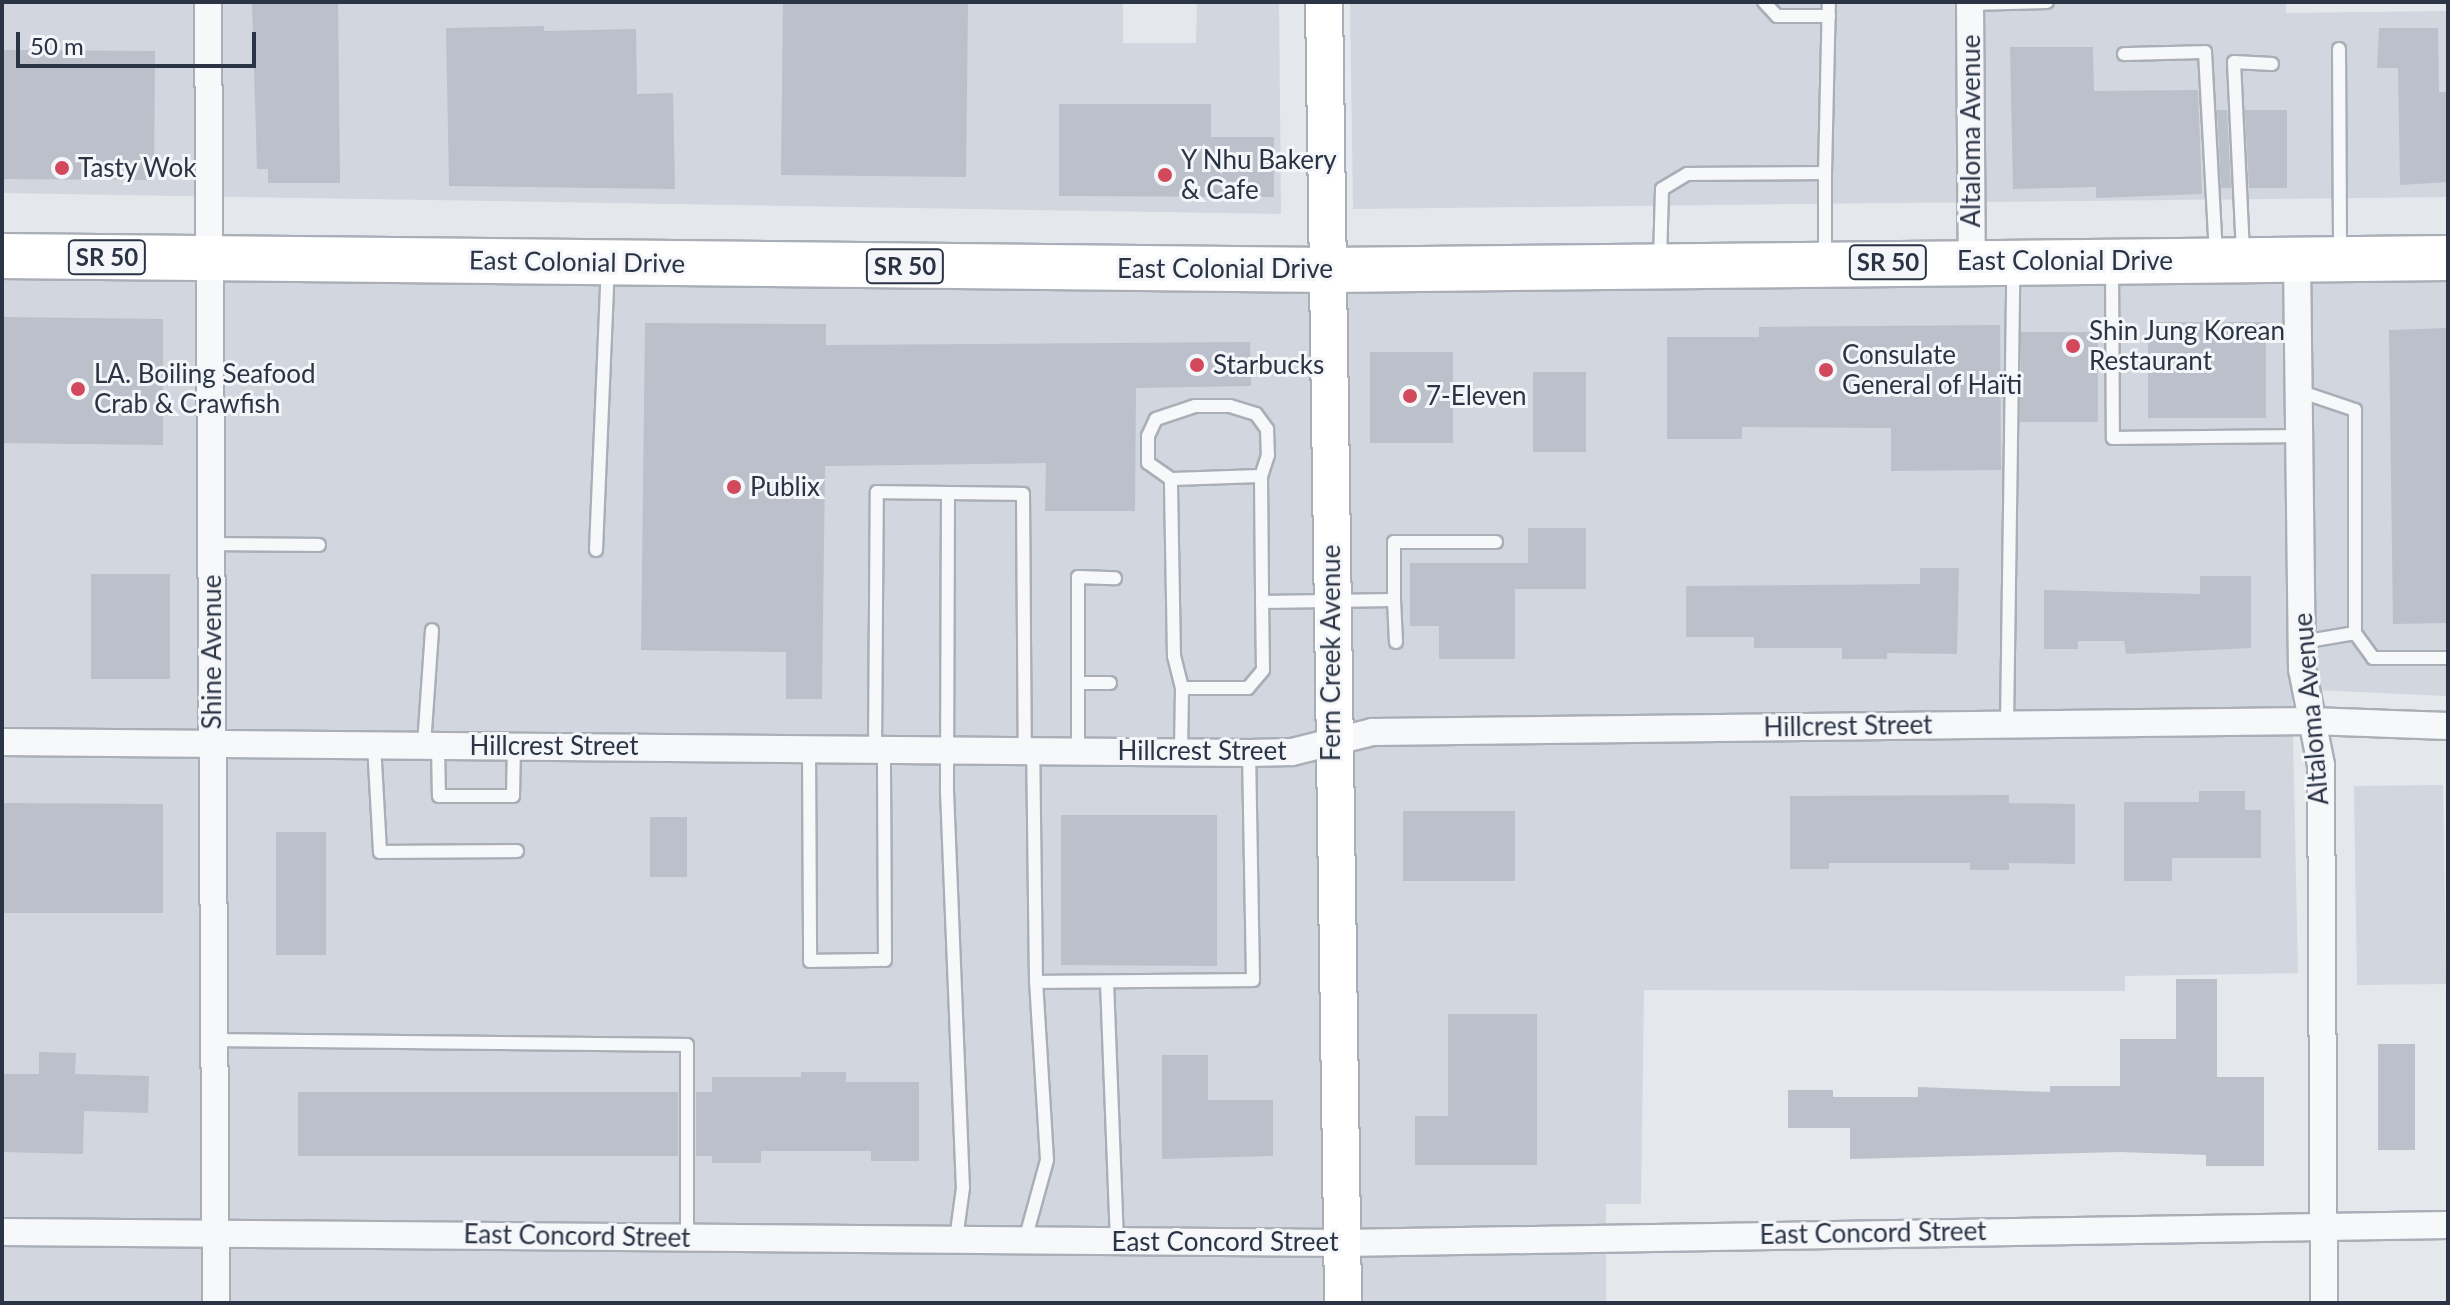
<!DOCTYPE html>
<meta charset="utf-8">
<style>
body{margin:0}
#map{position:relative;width:2450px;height:1305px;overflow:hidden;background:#e4e7ec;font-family:Lato,sans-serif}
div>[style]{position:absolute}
.built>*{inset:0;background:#d2d6de}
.building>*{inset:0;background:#bbc0ca}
.roads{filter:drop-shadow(2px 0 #a9aeb7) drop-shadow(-2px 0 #a9aeb7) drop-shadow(0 2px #a9aeb7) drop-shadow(0 -2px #a9aeb7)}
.lane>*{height:12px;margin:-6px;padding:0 6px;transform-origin:6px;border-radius:6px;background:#f7f8fa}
.street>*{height:26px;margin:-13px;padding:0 13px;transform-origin:13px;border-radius:13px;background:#f7f8fa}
.secondary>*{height:36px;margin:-18px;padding:0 18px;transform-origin:18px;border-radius:18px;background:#fff}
.highway>*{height:44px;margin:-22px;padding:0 22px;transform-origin:22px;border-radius:22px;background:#fff}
.dots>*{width:22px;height:22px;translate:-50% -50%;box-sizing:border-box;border:4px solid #f4f6f9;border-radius:50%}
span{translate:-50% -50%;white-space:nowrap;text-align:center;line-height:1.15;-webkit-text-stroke:6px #f4f6f9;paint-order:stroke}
.shield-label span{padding:2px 6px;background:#f4f6f9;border:2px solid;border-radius:6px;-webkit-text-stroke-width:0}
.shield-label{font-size:24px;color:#2b3445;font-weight:700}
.street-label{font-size:26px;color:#2b3445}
.poi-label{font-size:26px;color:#2b3445}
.left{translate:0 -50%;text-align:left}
.frame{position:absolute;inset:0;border:4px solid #2b3445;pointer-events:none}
.scale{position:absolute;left:16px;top:32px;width:240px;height:36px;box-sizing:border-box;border:4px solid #2b3445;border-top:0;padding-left:10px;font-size:24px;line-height:28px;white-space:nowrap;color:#2b3445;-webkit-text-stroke:6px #f4f6f9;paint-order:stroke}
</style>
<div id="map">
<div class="built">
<div style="clip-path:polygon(2px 2px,1123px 2px,1123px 43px,1196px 43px,1197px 2px,1279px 2px,1281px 214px,2px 193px)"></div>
<div style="clip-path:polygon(1350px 2px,2286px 2px,2286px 13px,2448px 11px,2448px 197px,1353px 209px)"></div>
<div style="clip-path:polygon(2px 256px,2448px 259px,2448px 696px,2292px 689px,2298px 973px,2125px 976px,2125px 991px,1644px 990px,1641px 1204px,1606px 1204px,1606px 1303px,2px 1303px)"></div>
<div style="clip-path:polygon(2443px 785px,2446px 984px,2357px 985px,2354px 786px)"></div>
</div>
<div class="building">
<div style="clip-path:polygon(252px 2px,338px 2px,340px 183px,268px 183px,268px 169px,257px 169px)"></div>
<div style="clip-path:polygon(783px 2px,968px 2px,966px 177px,781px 175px)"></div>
<div style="clip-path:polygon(544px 26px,544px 31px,636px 29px,637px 94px,673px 93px,675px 189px,449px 186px,446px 28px)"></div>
<div style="clip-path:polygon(2379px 28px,2438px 28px,2439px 92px,2448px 92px,2448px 182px,2400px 185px,2398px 68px,2377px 68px)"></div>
<div style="clip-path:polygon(2010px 47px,2093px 47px,2094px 91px,2198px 90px,2202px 194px,2096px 198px,2096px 187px,2013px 189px)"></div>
<div style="clip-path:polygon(2px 50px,155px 51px,154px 180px,2px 179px)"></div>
<div style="clip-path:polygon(1059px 104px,1211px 104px,1211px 137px,1274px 137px,1274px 197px,1059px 196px)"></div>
<div style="clip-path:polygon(2217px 110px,2227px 110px,2231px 188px,2221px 188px)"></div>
<div style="clip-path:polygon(2245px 110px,2287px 110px,2287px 188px,2249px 188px)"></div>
<div style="clip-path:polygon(2px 317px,163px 319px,163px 445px,2px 443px)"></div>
<div style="clip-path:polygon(2148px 322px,2266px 322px,2266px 418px,2148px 418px)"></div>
<div style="clip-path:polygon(645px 323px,826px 324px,826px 345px,1250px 342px,1251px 386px,1136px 388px,1135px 511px,1045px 511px,1046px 463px,825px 466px,822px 699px,786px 699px,786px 652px,641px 650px)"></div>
<div style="clip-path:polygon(2000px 325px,2001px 470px,1891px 471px,1891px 428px,1742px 427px,1742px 439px,1667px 439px,1667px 337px,1759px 337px,1759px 327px)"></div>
<div style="clip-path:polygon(2448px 328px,2448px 623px,2393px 624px,2389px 330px)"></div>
<div style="clip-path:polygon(2021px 332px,2098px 332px,2098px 422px,2020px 422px)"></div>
<div style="clip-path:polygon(1370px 352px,1453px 352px,1453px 443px,1370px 443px)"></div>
<div style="clip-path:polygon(1533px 372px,1586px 372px,1586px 452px,1533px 452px)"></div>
<div style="clip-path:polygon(1528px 528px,1586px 528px,1586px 589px,1515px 589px,1515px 659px,1439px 659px,1439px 626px,1410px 626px,1410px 563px,1528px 563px)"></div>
<div style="clip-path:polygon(1920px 568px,1959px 568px,1957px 654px,1887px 653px,1887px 659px,1842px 659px,1842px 648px,1754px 648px,1754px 637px,1686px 637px,1686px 586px,1920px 584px)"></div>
<div style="clip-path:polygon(91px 574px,170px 574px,170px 679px,91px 679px)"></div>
<div style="clip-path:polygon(2200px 576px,2251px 576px,2251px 648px,2126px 654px,2124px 641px,2078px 641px,2078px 649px,2044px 649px,2044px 590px,2200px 594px)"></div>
<div style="clip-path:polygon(2199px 791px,2245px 791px,2245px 810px,2261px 810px,2261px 858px,2172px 858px,2172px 881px,2124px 881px,2124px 802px,2199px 802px)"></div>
<div style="clip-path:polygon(2009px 795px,2009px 803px,2075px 804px,2075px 864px,2009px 863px,2009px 870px,1970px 870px,1970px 863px,1829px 863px,1829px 869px,1790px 869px,1790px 796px)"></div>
<div style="clip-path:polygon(2px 803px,163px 804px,163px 913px,2px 913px)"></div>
<div style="clip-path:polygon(1403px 811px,1515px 811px,1515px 881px,1403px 881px)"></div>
<div style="clip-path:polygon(1061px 815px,1217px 815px,1217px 966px,1061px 965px)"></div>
<div style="clip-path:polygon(650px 817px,687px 817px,687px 877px,650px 877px)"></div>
<div style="clip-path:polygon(276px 832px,326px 832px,326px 955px,276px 955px)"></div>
<div style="clip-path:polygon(2176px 979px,2217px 979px,2217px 1077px,2264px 1077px,2264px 1166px,2206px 1166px,2206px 1155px,2120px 1152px,1850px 1159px,1850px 1128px,1788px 1128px,1788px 1090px,1833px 1090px,1833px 1097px,1918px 1097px,1918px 1087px,2050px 1092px,2050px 1086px,2120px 1086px,2120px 1039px,2176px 1039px)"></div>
<div style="clip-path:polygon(1448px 1014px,1537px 1014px,1537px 1165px,1415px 1165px,1415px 1116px,1448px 1116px)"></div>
<div style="clip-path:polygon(2378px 1044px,2415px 1044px,2415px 1150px,2378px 1150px)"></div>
<div style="clip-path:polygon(39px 1052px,76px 1053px,75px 1074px,149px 1076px,148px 1113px,84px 1111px,83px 1154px,2px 1152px,2px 1074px,39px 1074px)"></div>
<div style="clip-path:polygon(1162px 1055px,1208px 1055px,1208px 1100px,1273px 1100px,1273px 1156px,1162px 1159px)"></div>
<div style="clip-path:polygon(801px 1072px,846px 1072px,846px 1082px,919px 1082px,919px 1161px,871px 1161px,871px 1151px,761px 1151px,761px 1163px,712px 1163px,712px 1156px,696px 1156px,696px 1092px,712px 1092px,712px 1077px,801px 1077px)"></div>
<div style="clip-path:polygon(298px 1092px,678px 1092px,678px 1156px,298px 1156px)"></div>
</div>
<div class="roads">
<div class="lane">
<div style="left:1764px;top:2px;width:19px;rotate:47deg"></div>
<div style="left:1777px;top:16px;width:52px"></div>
<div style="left:1970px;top:4px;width:77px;rotate:-1.5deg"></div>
<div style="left:2339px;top:49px;width:203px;rotate:89.7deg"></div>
<div style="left:2124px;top:54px;width:81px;rotate:-1.4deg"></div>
<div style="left:2205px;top:52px;width:201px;rotate:86.9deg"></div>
<div style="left:1825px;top:173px;width:171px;rotate:-88.7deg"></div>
<div style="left:2243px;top:253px;width:191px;rotate:-92.7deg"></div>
<div style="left:2234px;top:62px;width:38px;rotate:3deg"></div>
<div style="left:1660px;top:261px;width:72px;rotate:-88.4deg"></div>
<div style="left:1662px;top:189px;width:29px;rotate:-31deg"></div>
<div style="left:1687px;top:174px;width:138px;rotate:-0.4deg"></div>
<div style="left:1825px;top:173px;width:83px;rotate:90deg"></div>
<div style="left:2112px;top:267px;width:171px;rotate:89.7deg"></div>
<div style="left:2113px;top:438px;width:186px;rotate:-0.6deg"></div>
<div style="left:2299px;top:391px;width:59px;rotate:18.7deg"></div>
<div style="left:2355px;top:410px;width:223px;rotate:90deg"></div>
<div style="left:2355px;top:633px;width:31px;rotate:54deg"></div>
<div style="left:2373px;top:658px;width:75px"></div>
<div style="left:1171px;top:479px;width:28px;rotate:-145deg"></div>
<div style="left:1148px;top:463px;width:27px;rotate:-90deg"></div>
<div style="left:1148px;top:436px;width:19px;rotate:-65deg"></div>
<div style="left:1156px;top:419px;width:41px;rotate:-18.4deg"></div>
<div style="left:1195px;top:406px;width:35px"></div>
<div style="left:1230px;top:406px;width:27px;rotate:17deg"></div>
<div style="left:1256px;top:414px;width:19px;rotate:54deg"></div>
<div style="left:1267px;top:429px;width:26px;rotate:88deg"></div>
<div style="left:1268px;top:455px;width:22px;rotate:108deg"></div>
<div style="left:948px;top:494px;width:297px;rotate:90.2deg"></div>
<div style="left:947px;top:791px;width:397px;rotate:87.7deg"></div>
<div style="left:963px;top:1188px;width:51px;rotate:97.8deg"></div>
<div style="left:212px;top:544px;width:107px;rotate:0.5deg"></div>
<div style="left:596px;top:550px;width:281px;rotate:-87.6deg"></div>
<div style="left:1394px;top:600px;width:42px;rotate:87.3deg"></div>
<div style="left:2302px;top:642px;width:54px;rotate:-9.6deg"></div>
<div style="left:1078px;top:683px;width:32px"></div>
<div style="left:1182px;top:688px;width:32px;rotate:-104deg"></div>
<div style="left:1174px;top:657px;width:178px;rotate:-91deg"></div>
<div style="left:1171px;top:479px;width:90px;rotate:-1.9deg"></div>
<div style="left:1261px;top:476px;width:126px;rotate:89.5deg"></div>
<div style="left:2007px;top:725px;width:457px;rotate:-89.2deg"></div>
<div style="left:374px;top:744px;width:108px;rotate:86.8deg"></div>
<div style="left:380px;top:852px;width:137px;rotate:-0.4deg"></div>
<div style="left:424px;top:745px;width:115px;rotate:-86deg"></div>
<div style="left:438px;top:746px;width:50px;rotate:88.9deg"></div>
<div style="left:439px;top:796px;width:74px"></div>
<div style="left:513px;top:796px;width:50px;rotate:-88.9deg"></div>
<div style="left:809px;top:748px;width:213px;rotate:89.7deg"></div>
<div style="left:810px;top:961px;width:75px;rotate:-0.8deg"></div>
<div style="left:885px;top:960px;width:211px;rotate:-90.3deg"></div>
<div style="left:875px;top:749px;width:257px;rotate:-89.6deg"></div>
<div style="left:877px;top:492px;width:146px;rotate:0.8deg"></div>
<div style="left:1023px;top:494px;width:256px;rotate:89.6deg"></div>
<div style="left:1078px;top:751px;width:174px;rotate:-90deg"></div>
<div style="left:1078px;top:577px;width:37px;rotate:2deg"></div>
<div style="left:1181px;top:752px;width:64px;rotate:-89.1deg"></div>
<div style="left:1182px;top:688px;width:66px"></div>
<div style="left:1248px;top:688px;width:23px;rotate:-50deg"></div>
<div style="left:1263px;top:670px;width:68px;rotate:-90.8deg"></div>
<div style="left:1262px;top:602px;width:132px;rotate:-0.9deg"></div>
<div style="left:1394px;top:600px;width:58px;rotate:-90deg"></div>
<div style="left:1394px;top:542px;width:102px"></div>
<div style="left:1036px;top:982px;width:217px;rotate:-0.5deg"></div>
<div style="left:1253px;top:980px;width:227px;rotate:-91deg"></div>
<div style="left:1107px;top:982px;width:259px;rotate:87.8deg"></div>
<div style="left:215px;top:1040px;width:472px;rotate:0.6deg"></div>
<div style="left:687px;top:1045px;width:192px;rotate:90deg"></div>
<div style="left:1025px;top:1240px;width:83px;rotate:-74.6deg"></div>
<div style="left:1047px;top:1160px;width:178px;rotate:-93.5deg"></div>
<div style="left:1036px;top:982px;width:232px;rotate:-90.7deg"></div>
</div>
<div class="street">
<div style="left:208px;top:2px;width:1301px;rotate:89.65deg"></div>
<div style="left:1970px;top:2px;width:259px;rotate:89.6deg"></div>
<div style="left:2297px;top:260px;width:409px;rotate:89.3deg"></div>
<div style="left:2302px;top:669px;width:98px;rotate:78.8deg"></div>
<div style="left:2321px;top:765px;width:538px;rotate:89.68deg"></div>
<div style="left:2px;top:742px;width:1247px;rotate:0.51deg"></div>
<div style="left:1249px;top:753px;width:43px;rotate:-1.3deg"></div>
<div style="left:1292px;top:752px;width:82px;rotate:-14deg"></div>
<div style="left:1372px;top:732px;width:939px;rotate:-0.67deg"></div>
<div style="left:2311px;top:721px;width:137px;rotate:2.1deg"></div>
<div style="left:2px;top:1232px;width:1340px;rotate:0.47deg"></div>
<div style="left:1342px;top:1243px;width:1106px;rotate:-0.93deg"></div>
</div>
<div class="secondary">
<div style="left:1324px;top:2px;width:1301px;rotate:89.16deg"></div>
</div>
<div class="highway">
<div style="left:2px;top:256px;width:1327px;rotate:0.6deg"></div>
<div style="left:1329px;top:270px;width:1119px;rotate:-0.61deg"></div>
</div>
</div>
<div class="dots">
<div style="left:62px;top:168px;background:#d1495b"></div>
<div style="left:1165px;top:175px;background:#d1495b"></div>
<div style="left:2073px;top:346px;background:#d1495b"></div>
<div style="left:1197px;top:365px;background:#d1495b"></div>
<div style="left:1826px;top:370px;background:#d1495b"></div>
<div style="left:78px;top:389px;background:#d1495b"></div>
<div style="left:1410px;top:396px;background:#d1495b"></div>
<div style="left:734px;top:487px;background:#d1495b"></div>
</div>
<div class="shield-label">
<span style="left:107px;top:257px">SR 50</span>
<span style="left:1888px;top:262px">SR 50</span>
<span style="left:905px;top:266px">SR 50</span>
</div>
<div class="street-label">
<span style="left:1971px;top:131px;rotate:-90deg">Altaloma Avenue</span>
<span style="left:2065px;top:261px">East Colonial Drive</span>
<span style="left:577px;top:262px;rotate:1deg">East Colonial Drive</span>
<span style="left:1225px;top:269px">East Colonial Drive</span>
<span style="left:212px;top:652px;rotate:-90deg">Shine Avenue</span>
<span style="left:1331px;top:653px;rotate:-90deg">Fern Creek Avenue</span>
<span style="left:2311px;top:709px;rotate:-95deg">Altaloma Avenue</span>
<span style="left:1848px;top:726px;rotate:-1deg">Hillcrest Street</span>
<span style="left:554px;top:746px">Hillcrest Street</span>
<span style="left:1202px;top:751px">Hillcrest Street</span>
<span style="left:1873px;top:1233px;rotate:-1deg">East Concord Street</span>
<span style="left:577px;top:1236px;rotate:1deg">East Concord Street</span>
<span style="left:1225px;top:1242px">East Concord Street</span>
</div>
<div class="poi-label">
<span class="left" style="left:1181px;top:175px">Y Nhu Bakery<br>&amp; Cafe</span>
<span class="left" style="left:78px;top:168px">Tasty Wok</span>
<span class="left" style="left:2089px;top:346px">Shin Jung Korean<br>Restaurant</span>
<span class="left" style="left:1842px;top:370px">Consulate<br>General of Haïti</span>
<span class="left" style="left:1213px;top:365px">Starbucks</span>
<span class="left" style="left:94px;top:389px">LA. Boiling Seafood<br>Crab &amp; Crawfish</span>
<span class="left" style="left:1426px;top:396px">7-Eleven</span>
<span class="left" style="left:750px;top:487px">Publix</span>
</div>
<div class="frame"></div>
<div class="scale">50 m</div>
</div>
